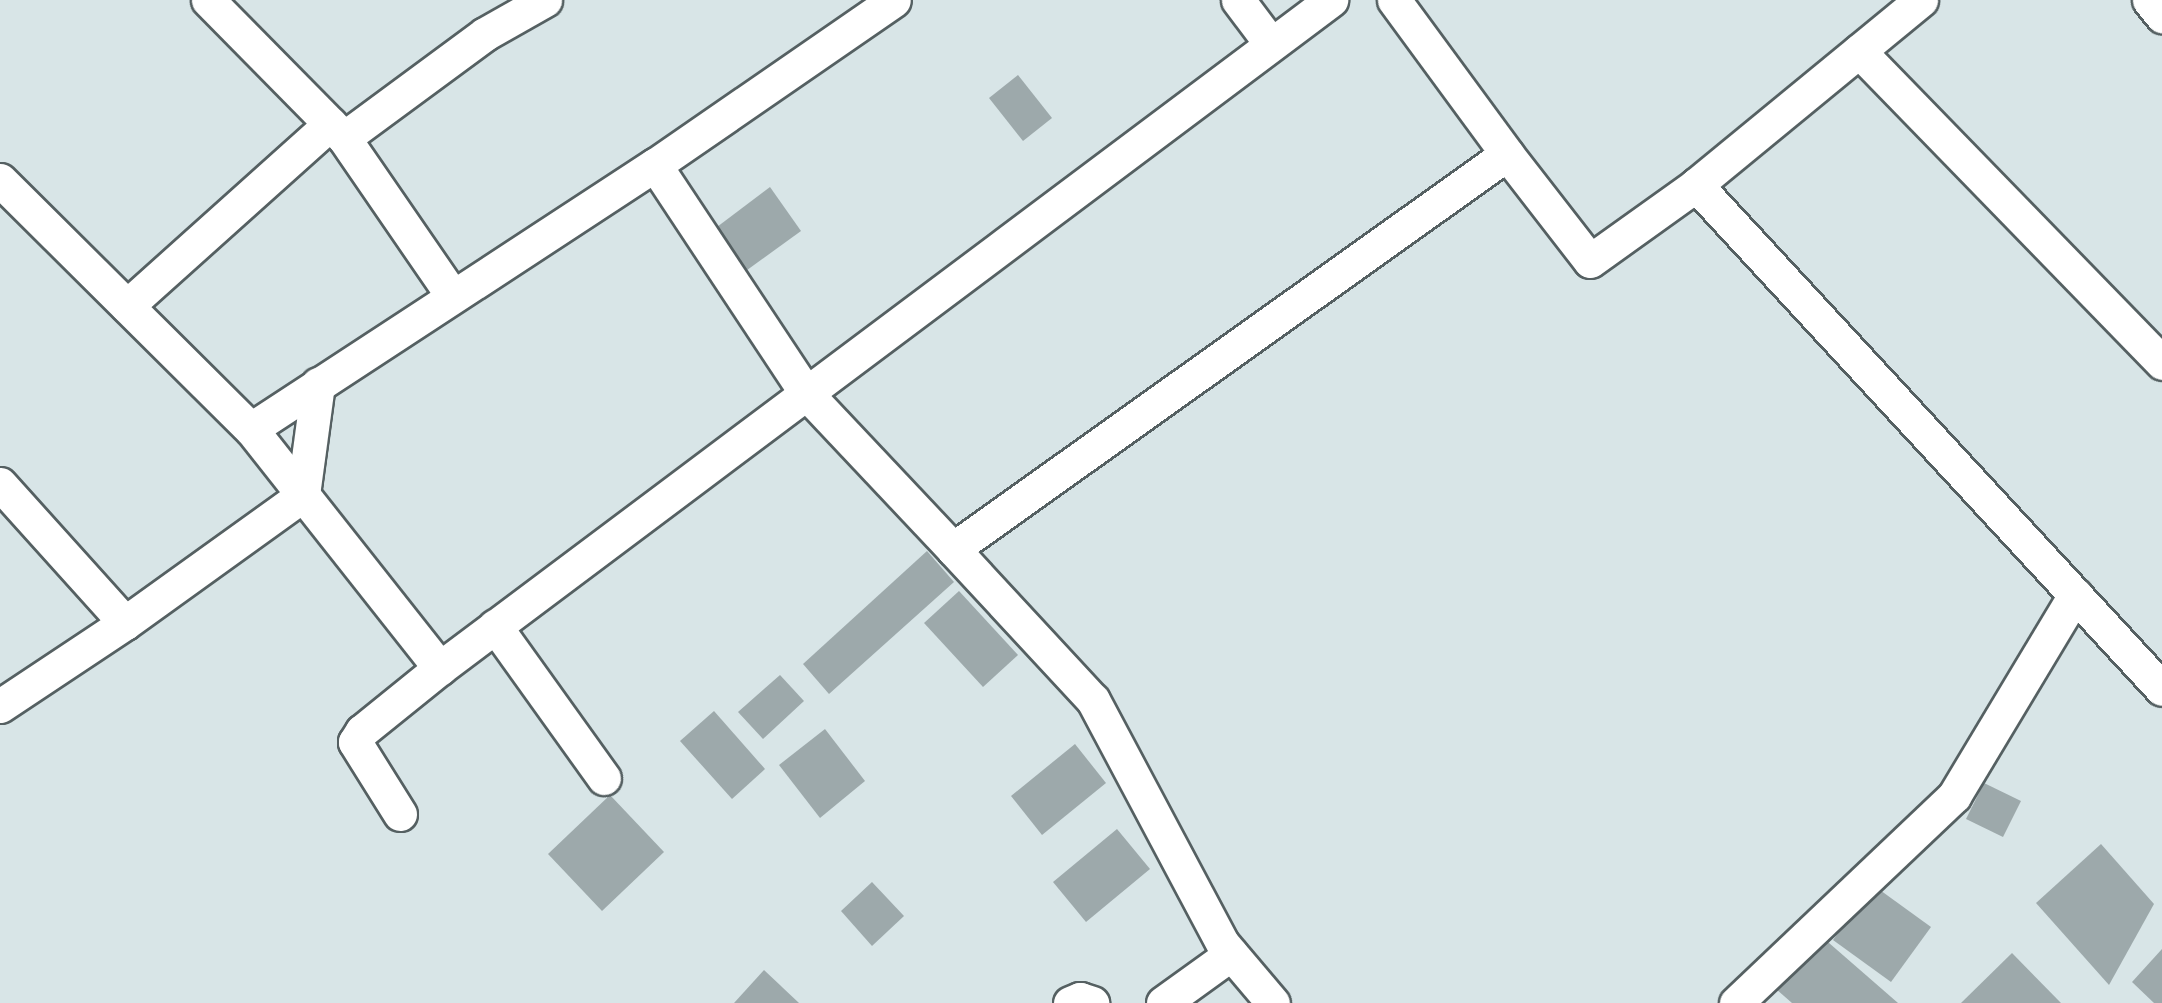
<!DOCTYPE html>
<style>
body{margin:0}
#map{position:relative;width:2162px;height:1003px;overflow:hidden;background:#d8e5e7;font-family:"Open Sans",sans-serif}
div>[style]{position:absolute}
.building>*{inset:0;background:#9da9ab}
.roads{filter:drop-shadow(2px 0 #556062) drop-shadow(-2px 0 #556062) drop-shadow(0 2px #556062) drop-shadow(0 -2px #556062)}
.minor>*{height:33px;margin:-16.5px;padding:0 16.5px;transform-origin:16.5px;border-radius:16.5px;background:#fff}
span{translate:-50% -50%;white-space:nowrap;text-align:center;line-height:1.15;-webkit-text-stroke:5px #fff;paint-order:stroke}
</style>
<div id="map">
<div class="building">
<div style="clip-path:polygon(1018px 75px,1052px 118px,1023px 141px,989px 98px)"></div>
<div style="clip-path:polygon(770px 187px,801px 231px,743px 273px,713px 230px)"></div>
<div style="clip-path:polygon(927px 551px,954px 582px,829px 694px,803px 664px)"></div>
<div style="clip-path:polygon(959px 591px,1018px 655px,983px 687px,924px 623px)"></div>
<div style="clip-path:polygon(780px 675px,804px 701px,763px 739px,738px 712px)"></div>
<div style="clip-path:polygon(714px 711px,765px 769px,732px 799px,680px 741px)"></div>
<div style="clip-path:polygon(825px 729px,865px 781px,820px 818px,779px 765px)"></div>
<div style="clip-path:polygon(1075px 744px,1106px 783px,1042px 835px,1011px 796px)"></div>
<div style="clip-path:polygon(1984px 783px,2021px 801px,2003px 837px,1966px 819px)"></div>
<div style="clip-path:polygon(610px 795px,664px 852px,602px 911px,548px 854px)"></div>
<div style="clip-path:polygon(1117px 829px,1150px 869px,1086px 922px,1053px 882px)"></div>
<div style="clip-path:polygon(2101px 844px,2154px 904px,2109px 985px,2036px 903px)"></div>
<div style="clip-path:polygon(872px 882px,904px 916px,872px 946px,841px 911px)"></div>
<div style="clip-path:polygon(1873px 885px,1931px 927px,1891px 982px,1833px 940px)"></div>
<div style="clip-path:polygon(1821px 936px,1898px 1003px,1792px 1003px,1776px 989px)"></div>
<div style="clip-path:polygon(2162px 949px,2162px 1003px,2154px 1003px,2132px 982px)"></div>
<div style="clip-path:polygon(2012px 953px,2061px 1003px,1961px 1003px)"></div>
<div style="clip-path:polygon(764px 970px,799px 1003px,734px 1003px)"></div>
</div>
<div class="roads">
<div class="minor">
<div style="left:208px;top:0;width:194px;rotate:45.4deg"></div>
<div style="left:344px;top:138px;width:191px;rotate:55.5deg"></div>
<div style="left:1238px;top:0;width:55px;rotate:53.1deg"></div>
<div style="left:1394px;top:0;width:191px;rotate:53.7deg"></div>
<div style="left:1921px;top:0;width:291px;rotate:140.6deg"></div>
<div style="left:1696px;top:185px;width:686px;rotate:47.24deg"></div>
<div style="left:2149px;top:0;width:21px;rotate:51deg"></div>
<div style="left:1859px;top:51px;width:435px;rotate:45.8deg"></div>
<div style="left:344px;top:138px;width:175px;rotate:-36.4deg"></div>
<div style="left:485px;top:34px;width:69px;rotate:-29.5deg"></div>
<div style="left:655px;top:165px;width:273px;rotate:56.5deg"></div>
<div style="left:806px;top:393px;width:214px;rotate:46.7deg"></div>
<div style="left:953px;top:549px;width:680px;rotate:-35.49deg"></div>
<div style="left:1507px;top:154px;width:135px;rotate:52.2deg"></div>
<div style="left:1590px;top:261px;width:130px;rotate:-35.6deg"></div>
<div style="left:0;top:180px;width:354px;rotate:44.8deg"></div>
<div style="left:251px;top:429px;width:305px;rotate:51.7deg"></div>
<div style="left:440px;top:668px;width:1114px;rotate:-36.86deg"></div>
<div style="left:127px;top:306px;width:273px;rotate:-41.9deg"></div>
<div style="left:251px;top:429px;width:483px;rotate:-33.2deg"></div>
<div style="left:655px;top:165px;width:290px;rotate:-34.6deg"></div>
<div style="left:0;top:484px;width:187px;rotate:48deg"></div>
<div style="left:125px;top:623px;width:219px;rotate:-35.7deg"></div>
<div style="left:303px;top:495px;width:112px;rotate:-82.3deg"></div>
<div style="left:953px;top:549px;width:206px;rotate:47.2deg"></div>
<div style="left:1093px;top:700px;width:276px;rotate:62deg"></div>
<div style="left:1223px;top:944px;width:77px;rotate:49.7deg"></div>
<div style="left:495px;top:626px;width:187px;rotate:54.4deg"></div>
<div style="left:0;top:706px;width:150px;rotate:-33.6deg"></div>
<div style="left:400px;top:814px;width:85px;rotate:-122deg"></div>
<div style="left:355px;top:742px;width:13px;rotate:-58deg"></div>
<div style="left:362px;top:731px;width:100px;rotate:-38.9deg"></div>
<div style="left:1070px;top:1003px;width:11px;rotate:-22deg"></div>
<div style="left:1080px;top:999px;width:13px;rotate:18deg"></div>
<div style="left:1163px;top:1003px;width:84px;rotate:-35.8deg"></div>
<div style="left:1736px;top:1003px;width:301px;rotate:-43.5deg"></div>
<div style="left:1954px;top:796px;width:235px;rotate:-59deg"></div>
</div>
</div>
</div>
